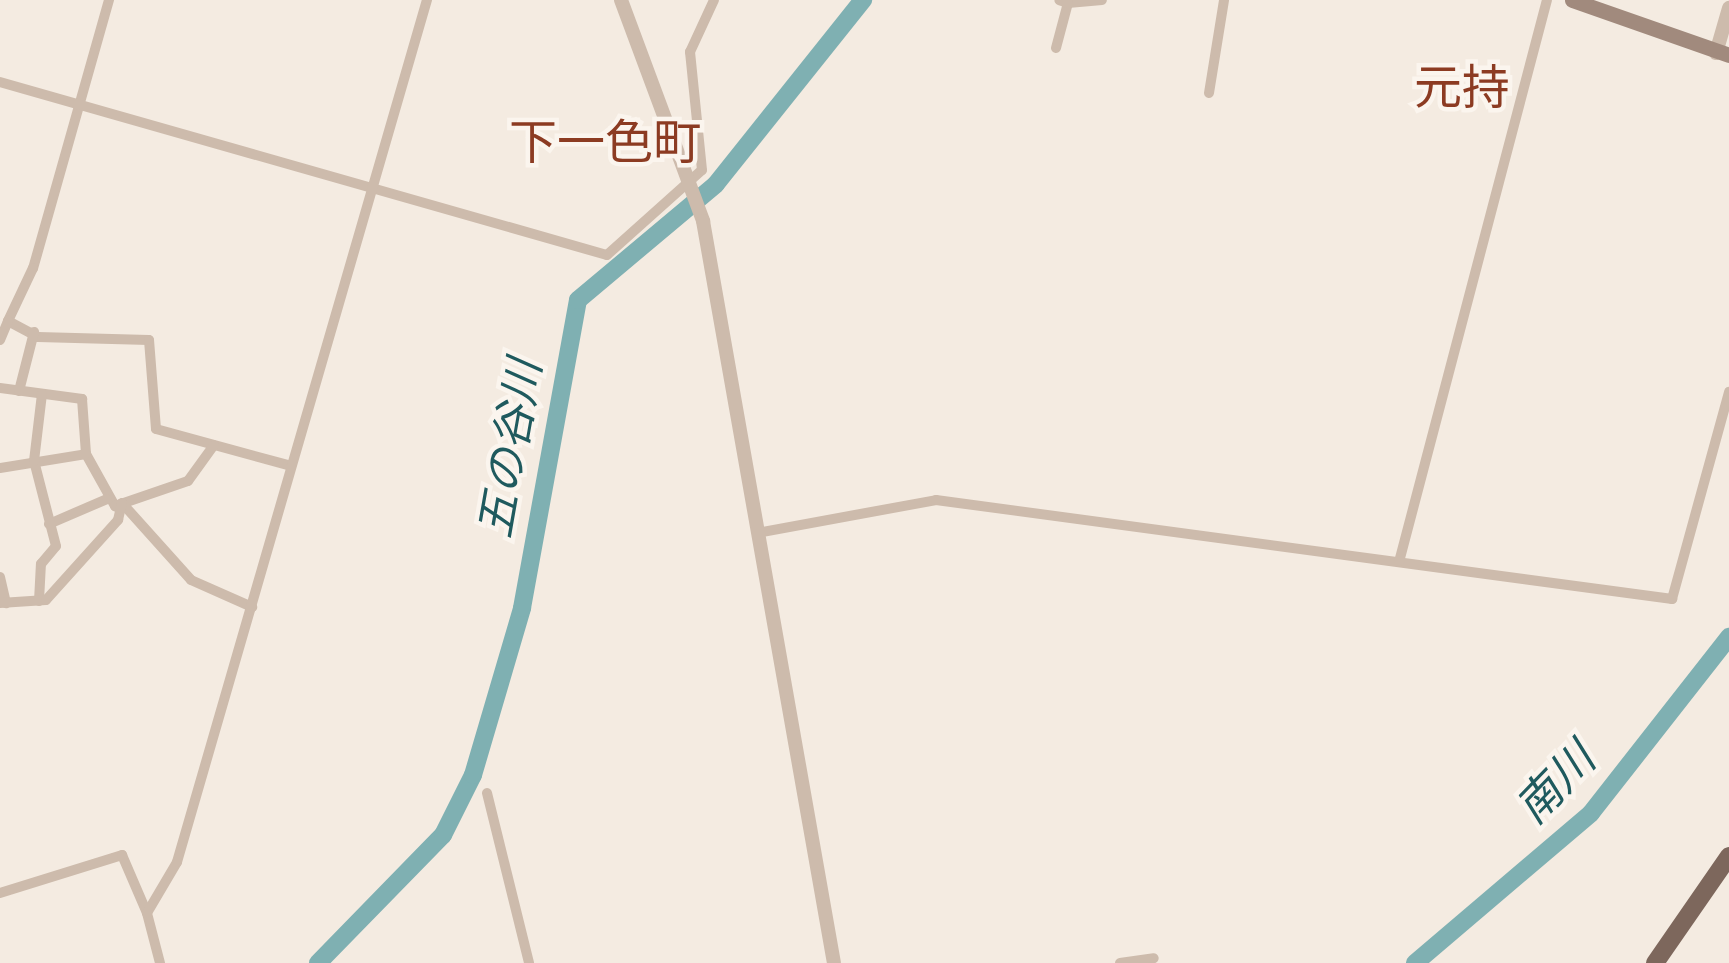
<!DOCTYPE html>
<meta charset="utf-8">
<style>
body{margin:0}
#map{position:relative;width:1729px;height:963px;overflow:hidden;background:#f4ebe1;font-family:"Fira Sans","Noto Sans JP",sans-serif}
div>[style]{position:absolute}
.river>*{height:18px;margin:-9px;padding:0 9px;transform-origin:9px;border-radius:9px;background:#7fb0b2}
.minor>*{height:10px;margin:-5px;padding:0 5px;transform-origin:5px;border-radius:5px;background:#cdbbac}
.tertiary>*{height:14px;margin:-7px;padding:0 7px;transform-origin:7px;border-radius:7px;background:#cdbbac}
.secondary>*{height:15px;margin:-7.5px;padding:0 7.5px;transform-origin:7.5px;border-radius:7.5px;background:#a18a7d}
.primary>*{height:18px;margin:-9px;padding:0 9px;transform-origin:9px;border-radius:9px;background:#7d675c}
span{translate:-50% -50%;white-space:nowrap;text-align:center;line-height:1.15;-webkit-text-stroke:9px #fbf5ee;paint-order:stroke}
.water-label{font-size:45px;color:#1f5a5e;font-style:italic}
.quarter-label{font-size:48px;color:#8c3b22}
</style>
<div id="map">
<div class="river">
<div style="left:318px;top:963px;width:179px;rotate:-45.7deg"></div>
<div style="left:443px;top:835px;width:67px;rotate:-63.4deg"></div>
<div style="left:473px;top:775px;width:174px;rotate:-73.6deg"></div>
<div style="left:522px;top:608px;width:313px;rotate:-79.7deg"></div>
<div style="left:578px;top:300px;width:180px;rotate:-40deg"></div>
<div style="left:716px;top:184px;width:236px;rotate:-51.4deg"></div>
<div style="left:1415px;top:963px;width:231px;rotate:-40.4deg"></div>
<div style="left:1591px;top:813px;width:224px;rotate:-51.9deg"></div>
</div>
<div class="minor">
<div style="left:109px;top:0;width:279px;rotate:105.8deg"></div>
<div style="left:33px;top:268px;width:59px;rotate:115.3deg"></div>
<div style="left:8px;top:321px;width:34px;rotate:28deg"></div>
<div style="left:38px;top:337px;width:111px;rotate:1.5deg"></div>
<div style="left:149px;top:340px;width:89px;rotate:85.5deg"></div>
<div style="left:156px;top:429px;width:140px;rotate:15.3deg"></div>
<div style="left:1068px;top:3px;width:34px;rotate:-5deg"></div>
<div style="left:1056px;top:48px;width:47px;rotate:-75.1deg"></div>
<div style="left:1068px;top:3px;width:9px;rotate:-162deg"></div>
<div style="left:0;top:82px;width:631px;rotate:15.91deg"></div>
<div style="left:607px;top:255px;width:127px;rotate:-41.8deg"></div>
<div style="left:702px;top:170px;width:119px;rotate:-95.8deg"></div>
<div style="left:690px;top:52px;width:57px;rotate:-65.2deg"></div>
<div style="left:1209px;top:93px;width:94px;rotate:-80.8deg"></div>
<div style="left:0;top:340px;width:21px;rotate:-67deg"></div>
<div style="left:0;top:388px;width:83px;rotate:7.6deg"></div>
<div style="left:82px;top:399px;width:55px;rotate:85.8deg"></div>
<div style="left:86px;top:454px;width:60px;rotate:60.9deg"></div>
<div style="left:115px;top:506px;width:77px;rotate:-18.9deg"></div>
<div style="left:188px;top:481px;width:44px;rotate:-54.2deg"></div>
<div style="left:19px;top:391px;width:61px;rotate:-75.7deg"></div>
<div style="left:0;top:468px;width:87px;rotate:-9.2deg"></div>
<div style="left:122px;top:503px;width:103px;rotate:48.1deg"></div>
<div style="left:191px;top:580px;width:67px;rotate:23.9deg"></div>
<div style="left:49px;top:524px;width:63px;rotate:-23.3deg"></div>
<div style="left:762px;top:532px;width:177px;rotate:-10.4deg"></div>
<div style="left:936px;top:500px;width:743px;rotate:7.66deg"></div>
<div style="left:1672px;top:599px;width:215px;rotate:-74.6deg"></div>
<div style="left:1399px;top:562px;width:581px;rotate:-75.25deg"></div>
<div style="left:0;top:577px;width:27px;rotate:77deg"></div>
<div style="left:39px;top:601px;width:37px;rotate:-87deg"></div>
<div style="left:41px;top:564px;width:23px;rotate:-50deg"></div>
<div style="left:56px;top:546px;width:88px;rotate:-104.5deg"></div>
<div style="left:34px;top:461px;width:67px;rotate:-83.2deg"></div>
<div style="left:0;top:603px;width:46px;rotate:-3.7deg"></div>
<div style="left:46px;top:600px;width:108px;rotate:-48deg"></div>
<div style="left:118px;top:520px;width:17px;rotate:-77deg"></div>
<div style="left:487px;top:793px;width:175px;rotate:76.1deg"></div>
<div style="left:0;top:893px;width:128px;rotate:-17.3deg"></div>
<div style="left:122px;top:855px;width:63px;rotate:66.7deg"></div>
<div style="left:160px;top:963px;width:52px;rotate:-104.6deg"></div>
<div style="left:147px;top:913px;width:59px;rotate:-59.5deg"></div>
<div style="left:177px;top:862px;width:898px;rotate:-73.83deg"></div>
<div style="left:1120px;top:963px;width:34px;rotate:-8deg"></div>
</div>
<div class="tertiary">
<div style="left:621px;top:0;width:236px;rotate:69.6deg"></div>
<div style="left:703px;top:221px;width:753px;rotate:79.99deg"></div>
<div style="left:1716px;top:53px;width:47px;rotate:-73.9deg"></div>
</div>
<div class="secondary">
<div style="left:1572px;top:0;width:166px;rotate:19.3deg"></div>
</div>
<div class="primary">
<div style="left:1655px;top:963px;width:130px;rotate:-55.3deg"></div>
</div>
<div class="water-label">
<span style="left:511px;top:449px;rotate:-80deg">五の谷川</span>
<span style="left:1556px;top:784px;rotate:-46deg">南川</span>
</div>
<div class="quarter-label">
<span style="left:1462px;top:89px">元持</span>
<span style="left:605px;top:144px">下一色町</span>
</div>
</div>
